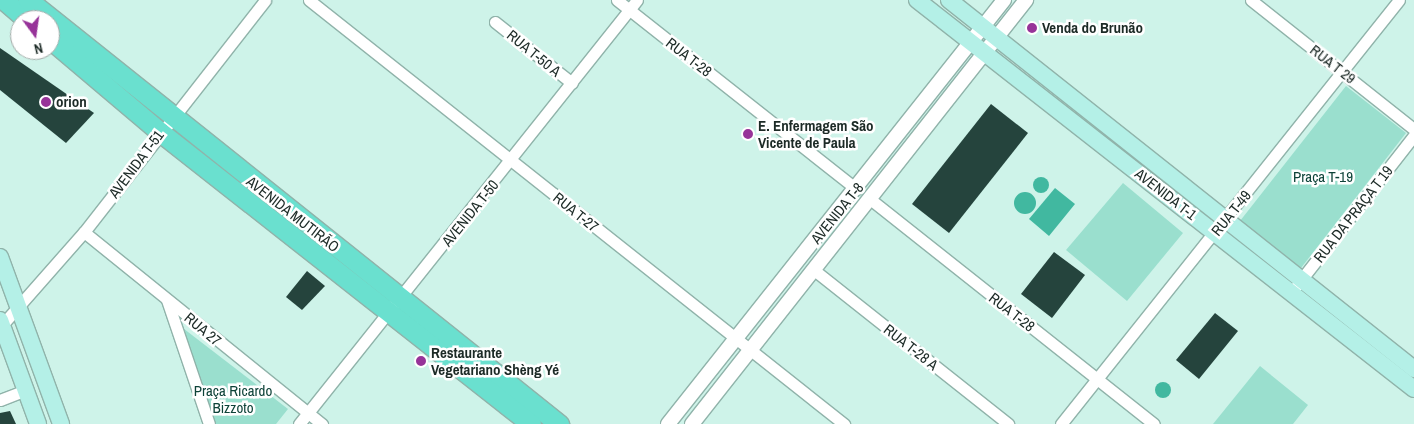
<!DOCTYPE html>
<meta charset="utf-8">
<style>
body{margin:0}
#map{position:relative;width:1414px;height:424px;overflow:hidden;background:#cef3e9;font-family:"Archivo Narrow",sans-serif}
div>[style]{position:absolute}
.green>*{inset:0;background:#9adfce}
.water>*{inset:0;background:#41b8a0}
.round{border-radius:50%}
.building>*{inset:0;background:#25443d}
.roads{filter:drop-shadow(1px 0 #90b3aa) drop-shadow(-1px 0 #90b3aa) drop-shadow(0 1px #90b3aa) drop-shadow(0 -1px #90b3aa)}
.minor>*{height:11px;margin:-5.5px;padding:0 5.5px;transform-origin:5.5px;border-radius:5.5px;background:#fff}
.tertiary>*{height:14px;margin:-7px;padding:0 7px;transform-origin:7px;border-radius:7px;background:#fff}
.secondary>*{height:16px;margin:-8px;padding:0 8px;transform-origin:8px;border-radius:8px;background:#b4f0e7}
.primary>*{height:19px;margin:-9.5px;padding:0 9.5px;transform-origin:9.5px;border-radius:9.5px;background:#6ae0cf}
.dots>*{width:14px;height:14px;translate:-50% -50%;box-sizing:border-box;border:2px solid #fff;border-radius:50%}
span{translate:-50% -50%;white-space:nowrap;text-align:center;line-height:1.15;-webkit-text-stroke:5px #fff;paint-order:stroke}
.poi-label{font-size:15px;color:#1c2a26;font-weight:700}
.left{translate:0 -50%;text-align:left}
.street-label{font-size:15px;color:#1c2a26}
.park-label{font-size:15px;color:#0d4238}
.north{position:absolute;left:10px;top:10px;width:50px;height:50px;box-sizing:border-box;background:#fff;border:1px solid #a4aaa8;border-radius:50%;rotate:166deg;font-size:14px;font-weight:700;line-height:20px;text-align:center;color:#1c2a26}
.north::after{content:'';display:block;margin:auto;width:18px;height:22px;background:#973399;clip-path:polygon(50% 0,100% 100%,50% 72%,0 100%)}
</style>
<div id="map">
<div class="green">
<div style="clip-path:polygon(1346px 86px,1406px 133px,1301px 268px,1240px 221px)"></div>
<div style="clip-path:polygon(1123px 183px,1183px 233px,1127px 301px,1066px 250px)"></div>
<div style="clip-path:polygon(175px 322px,288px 409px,276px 424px,214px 424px)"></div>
<div style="clip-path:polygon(1260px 366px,1308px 405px,1293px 424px,1213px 424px)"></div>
</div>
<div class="water">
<div class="round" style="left:1033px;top:177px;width:16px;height:16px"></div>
<div style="clip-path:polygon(1055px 188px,1075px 204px,1049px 236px,1029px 219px)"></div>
<div class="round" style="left:1014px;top:192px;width:22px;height:22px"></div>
<div class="round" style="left:1155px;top:382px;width:16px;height:16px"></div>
</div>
<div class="building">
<div style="clip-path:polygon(0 48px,94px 113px,66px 143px,0 90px)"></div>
<div style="clip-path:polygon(991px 104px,1028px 133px,949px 233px,912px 204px)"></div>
<div style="clip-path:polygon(1054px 252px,1085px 275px,1052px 318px,1021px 294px)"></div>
<div style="clip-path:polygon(307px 271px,325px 286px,302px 310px,286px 297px)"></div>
<div style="clip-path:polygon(1215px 313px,1238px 331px,1199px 379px,1176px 360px)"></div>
<div style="clip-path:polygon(10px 411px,16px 424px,0 424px,0 413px)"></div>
</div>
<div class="roads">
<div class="minor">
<div style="left:309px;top:0;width:683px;rotate:38.4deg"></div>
<div style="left:617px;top:0;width:305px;rotate:38.3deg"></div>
<div style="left:1251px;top:0;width:208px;rotate:38.4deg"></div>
<div style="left:495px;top:22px;width:98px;rotate:38.4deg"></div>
<div style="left:870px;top:199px;width:362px;rotate:38.4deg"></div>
<div style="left:84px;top:232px;width:306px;rotate:38.9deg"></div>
<div style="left:814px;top:270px;width:248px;rotate:38.4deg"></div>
<div style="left:1297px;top:285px;width:190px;rotate:-52deg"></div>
<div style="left:167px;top:300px;width:131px;rotate:71.3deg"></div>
<div style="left:2px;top:325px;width:124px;rotate:-48.6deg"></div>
<div style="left:84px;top:232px;width:294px;rotate:-52deg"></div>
<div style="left:0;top:400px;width:28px;rotate:-21deg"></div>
<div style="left:299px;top:424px;width:542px;rotate:-51.44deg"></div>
<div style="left:1061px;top:424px;width:542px;rotate:-51.44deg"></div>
</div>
<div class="tertiary">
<div style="left:668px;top:424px;width:541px;rotate:-51.6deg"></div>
<div style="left:692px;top:424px;width:540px;rotate:-51.77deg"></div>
</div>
<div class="secondary">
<div style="left:917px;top:0;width:631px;rotate:38.05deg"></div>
<div style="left:949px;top:0;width:594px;rotate:38.43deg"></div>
<div style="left:0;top:257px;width:178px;rotate:69.9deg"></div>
<div style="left:0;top:320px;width:111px;rotate:69.9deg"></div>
</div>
<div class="primary">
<div style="left:4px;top:0;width:30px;rotate:41deg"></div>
<div style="left:28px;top:0;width:680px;rotate:38.61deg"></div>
<div style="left:50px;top:39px;width:144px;rotate:40.2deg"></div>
<div style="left:160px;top:132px;width:472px;rotate:38.2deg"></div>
</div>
</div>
<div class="dots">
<div style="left:1032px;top:28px;background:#973399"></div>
<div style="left:46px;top:102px;background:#973399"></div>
<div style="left:748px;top:134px;background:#973399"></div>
<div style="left:421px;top:361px;background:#973399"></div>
</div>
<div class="poi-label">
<span class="left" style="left:1042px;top:28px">Venda do Brunão</span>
<span class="left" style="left:56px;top:102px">orion</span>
<span class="left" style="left:758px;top:134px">E. Enfermagem São<br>Vicente de Paula</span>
<span class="left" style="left:431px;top:361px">Restaurante<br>Vegetariano Shèng Yé</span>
</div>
<div class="street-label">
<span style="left:534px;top:53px;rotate:39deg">RUA T-50 A</span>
<span style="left:689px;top:57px;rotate:38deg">RUA T-28</span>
<span style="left:1333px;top:64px;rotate:38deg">RUA T 29</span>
<span style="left:136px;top:164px;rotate:-53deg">AVENIDA T-51</span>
<span style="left:1166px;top:194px;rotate:38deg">AVENIDA T-1</span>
<span style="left:576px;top:212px;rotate:39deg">RUA T-27</span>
<span style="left:470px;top:213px;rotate:-51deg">AVENIDA T-50</span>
<span style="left:837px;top:213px;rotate:-51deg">AVENIDA T-8</span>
<span style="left:1231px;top:213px;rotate:-51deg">RUA T-49</span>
<span style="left:293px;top:214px;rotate:38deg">AVENIDA MUTIRÃO</span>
<span style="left:1353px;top:214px;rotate:-52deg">RUA DA PRAÇA T 19</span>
<span style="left:1012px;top:312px;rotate:38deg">RUA T-28</span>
<span style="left:203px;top:329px;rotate:40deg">RUA 27</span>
<span style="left:911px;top:347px;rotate:38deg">RUA T-28 A</span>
</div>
<div class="park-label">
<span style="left:1323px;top:177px">Praça T-19</span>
<span style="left:233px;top:399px">Praça Ricardo<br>Bizzoto</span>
</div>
<div class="north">N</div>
</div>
